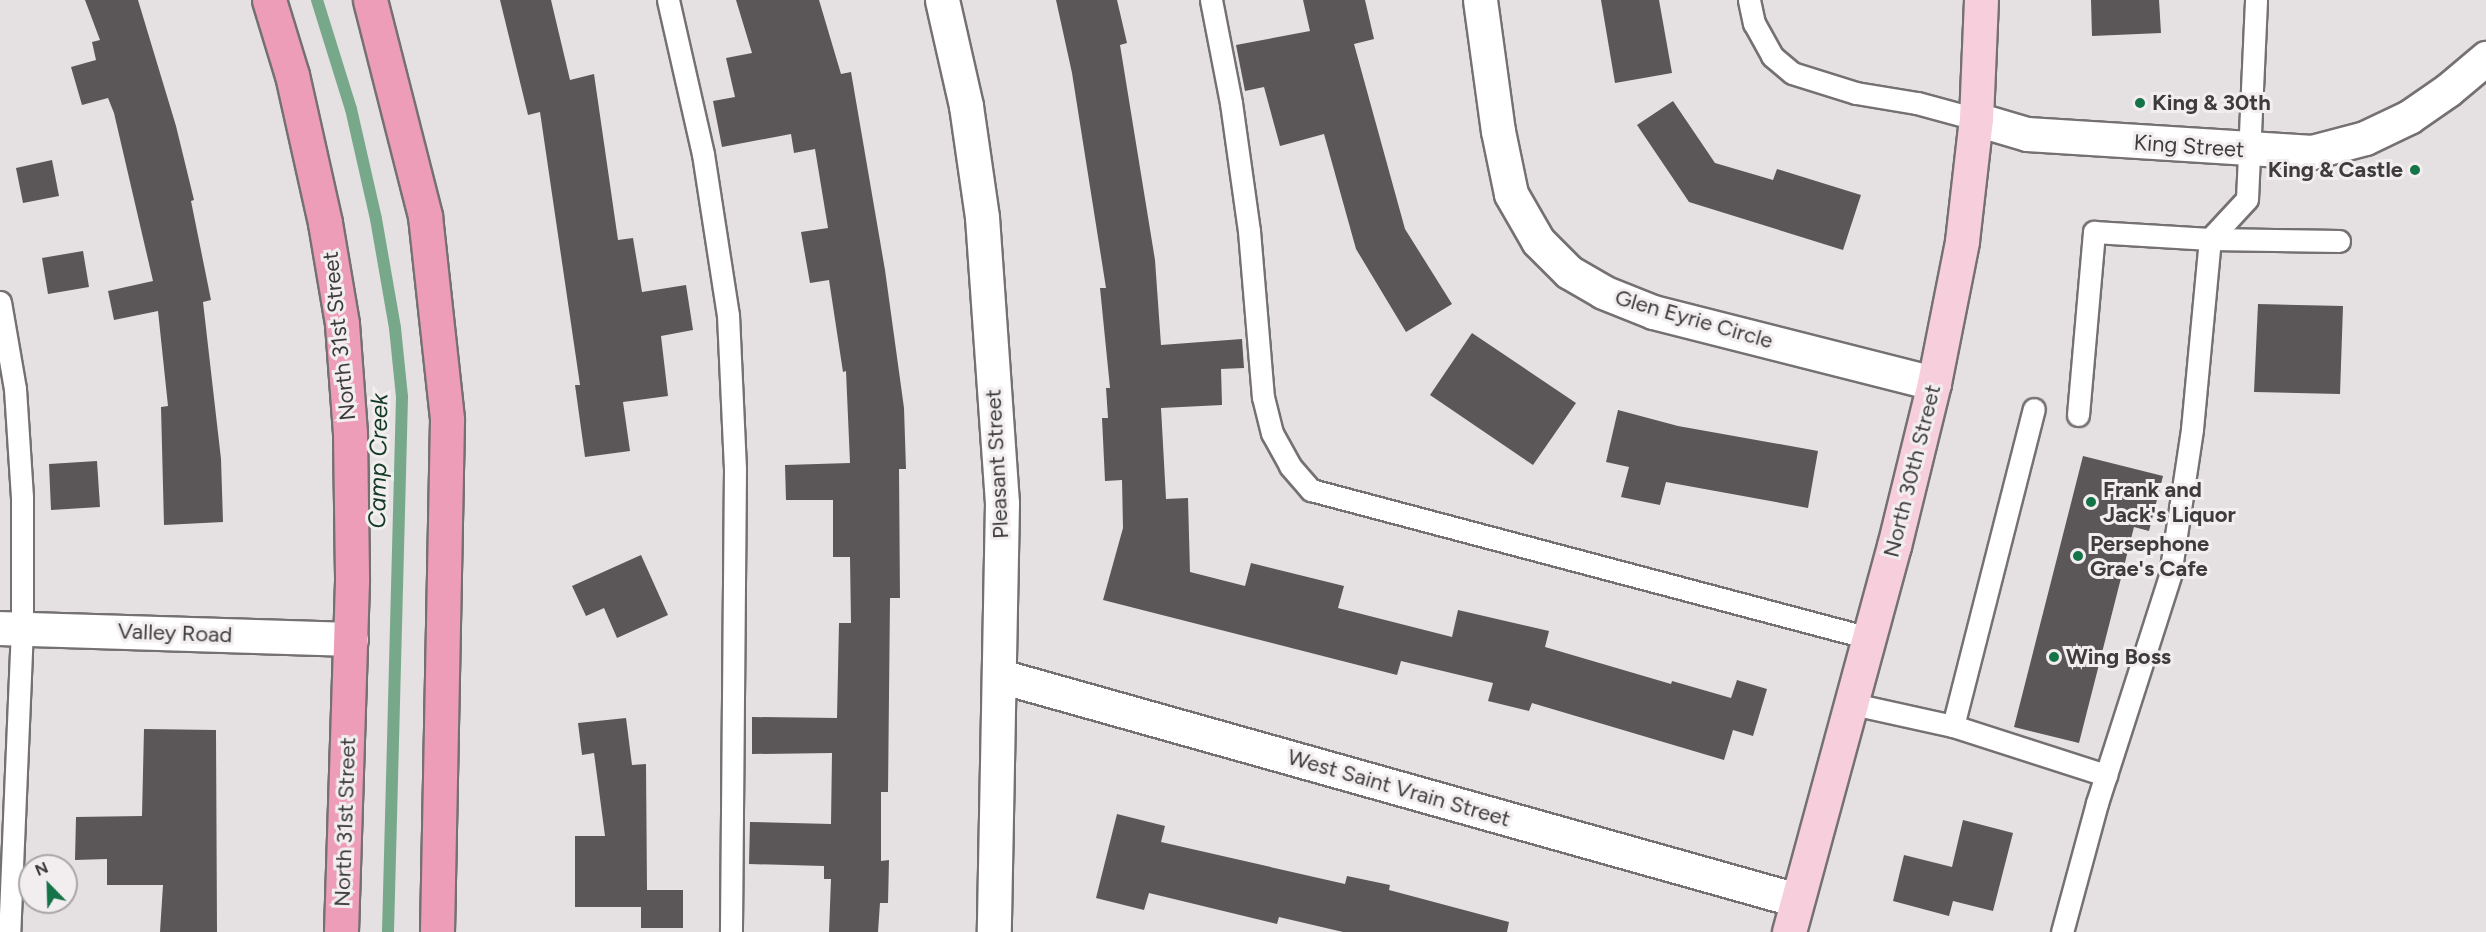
<!DOCTYPE html>
<style>
body{margin:0}
#map{position:relative;width:2486px;height:932px;overflow:hidden;background:#e5e0e1;font-family:Figtree,sans-serif}
div>[style]{position:absolute}
.stream>*{height:12px;margin:-6px;padding:0 6px;transform-origin:6px;border-radius:6px;background:#77a88a}
.building>*{inset:0;background:#5b5657}
.roads{filter:drop-shadow(2px 0 #757171) drop-shadow(-2px 0 #757171) drop-shadow(0 2px #757171) drop-shadow(0 -2px #757171)}
.service>*{height:21px;margin:-10.5px;padding:0 10.5px;transform-origin:10.5px;border-radius:10.5px;background:#fff}
.minor>*{height:33px;margin:-16.5px;padding:0 16.5px;transform-origin:16.5px;border-radius:16.5px;background:#fff}
.tertiary>*{height:33px;margin:-16.5px;padding:0 16.5px;transform-origin:16.5px;border-radius:16.5px;background:#fff}
.secondary>*{height:33px;margin:-16.5px;padding:0 16.5px;transform-origin:16.5px;border-radius:16.5px;background:#f7cedb}
.primary>*{height:33px;margin:-16.5px;padding:0 16.5px;transform-origin:16.5px;border-radius:16.5px;background:#ee9db8}
.dots>*{width:16px;height:16px;translate:-50% -50%;box-sizing:border-box;border:3px solid #f2eeef;border-radius:50%}
span{translate:-50% -50%;white-space:nowrap;text-align:center;line-height:1.15;-webkit-text-stroke:6px #f2eeef;paint-order:stroke}
.poi-label{font-size:22px;color:#3d3b3c;font-weight:700}
.left{translate:0 -50%;text-align:left}
.right{translate:-100% -50%;text-align:right}
.street-label{font-size:22px;color:#3d3b3c}
.water-label{font-size:24px;color:#123a25;font-style:italic}
.north{position:absolute;left:18px;top:854px;width:60px;height:60px;box-sizing:border-box;background:#f2eeef;border:2px solid #aaa6a7;border-radius:50%;rotate:337deg;font-size:16px;font-weight:700;line-height:24px;text-align:center;color:#3d3b3c}
.north::after{content:'';display:block;margin:auto;width:21px;height:27px;background:#157348;clip-path:polygon(50% 0,100% 100%,50% 72%,0 100%)}
</style>
<div id="map">
<div class="stream">
<div style="left:317px;top:0;width:114px;rotate:72.7deg"></div>
<div style="left:351px;top:109px;width:113px;rotate:77.2deg"></div>
<div style="left:376px;top:219px;width:111px;rotate:80.1deg"></div>
<div style="left:395px;top:328px;width:69px;rotate:84.2deg"></div>
<div style="left:402px;top:397px;width:535px;rotate:91.5deg"></div>
</div>
<div class="building">
<div style="clip-path:polygon(85px 0,138px 0,176px 126px,194px 200px,191px 201px,211px 300px,203px 302px,221px 459px,223px 522px,164px 525px,161px 407px,168px 406px,158px 311px,114px 320px,108px 291px,153px 281px,114px 113px,108px 98px,82px 105px,71px 67px,96px 60px,92px 42px,100px 40px)"></div>
<div style="clip-path:polygon(500px 0,551px 0,570px 80px,594px 74px,618px 240px,633px 238px,642px 292px,686px 285px,693px 330px,661px 336px,668px 396px,623px 402px,630px 451px,585px 457px,575px 385px,580px 385px,540px 112px,528px 115px)"></div>
<div style="clip-path:polygon(736px 0,819px 0,841px 74px,851px 72px,885px 270px,904px 408px,906px 469px,899px 469px,900px 598px,890px 598px,888px 792px,881px 792px,881px 861px,889px 860px,888px 903px,880px 903px,878px 932px,829px 932px,831px 879px,824px 879px,824px 866px,749px 864px,750px 822px,831px 824px,832px 753px,752px 754px,752px 717px,837px 718px,839px 623px,851px 623px,850px 557px,833px 557px,833px 500px,786px 500px,785px 465px,850px 463px,846px 371px,843px 372px,829px 280px,810px 283px,801px 232px,828px 228px,815px 149px,794px 153px,791px 134px,722px 147px,713px 101px,735px 97px,726px 58px,752px 53px)"></div>
<div style="clip-path:polygon(1056px 0,1117px 0,1127px 43px,1120px 45px,1155px 260px,1161px 345px,1242px 339px,1244px 368px,1221px 369px,1222px 405px,1161px 408px,1166px 499px,1188px 498px,1190px 572px,1245px 586px,1251px 563px,1344px 586px,1338px 608px,1452px 637px,1458px 610px,1549px 631px,1545px 647px,1671px 684px,1672px 681px,1731px 698px,1737px 680px,1767px 689px,1753px 736px,1733px 730px,1724px 760px,1532px 703px,1529px 711px,1488px 701px,1493px 683px,1401px 661px,1397px 675px,1103px 600px,1123px 528px,1122px 480px,1105px 481px,1102px 418px,1108px 418px,1106px 388px,1110px 388px,1100px 288px,1106px 288px,1072px 73px)"></div>
<div style="clip-path:polygon(1303px 0,1365px 0,1374px 39px,1354px 44px,1405px 229px,1452px 304px,1406px 332px,1356px 249px,1324px 134px,1280px 146px,1264px 87px,1245px 91px,1236px 45px,1310px 31px)"></div>
<div style="clip-path:polygon(1601px 0,1659px 0,1672px 73px,1615px 83px)"></div>
<div style="clip-path:polygon(2091px 0,2159px 0,2161px 33px,2092px 36px)"></div>
<div style="clip-path:polygon(1673px 101px,1715px 163px,1773px 180px,1777px 169px,1861px 195px,1843px 250px,1689px 202px,1637px 125px)"></div>
<div style="clip-path:polygon(52px 160px,59px 196px,23px 203px,16px 168px)"></div>
<div style="clip-path:polygon(83px 251px,89px 287px,48px 294px,42px 258px)"></div>
<div style="clip-path:polygon(2258px 304px,2343px 306px,2340px 394px,2254px 392px)"></div>
<div style="clip-path:polygon(1472px 333px,1576px 403px,1533px 465px,1430px 395px)"></div>
<div style="clip-path:polygon(1618px 410px,1678px 426px,1818px 451px,1808px 508px,1666px 482px,1660px 505px,1621px 497px,1629px 467px,1606px 462px)"></div>
<div style="clip-path:polygon(2083px 456px,2163px 476px,2149px 531px,2134px 527px,2079px 743px,2014px 727px)"></div>
<div style="clip-path:polygon(97px 461px,100px 507px,51px 510px,49px 464px)"></div>
<div style="clip-path:polygon(641px 555px,668px 615px,617px 638px,604px 608px,586px 616px,572px 586px)"></div>
<div style="clip-path:polygon(626px 718px,632px 765px,646px 764px,647px 890px,683px 890px,683px 928px,641px 928px,641px 907px,575px 907px,575px 836px,605px 836px,594px 753px,582px 755px,578px 723px)"></div>
<div style="clip-path:polygon(144px 729px,216px 730px,217px 932px,160px 932px,163px 885px,107px 885px,107px 859px,75px 860px,76px 817px,142px 816px)"></div>
<div style="clip-path:polygon(1117px 814px,1165px 826px,1161px 842px,1345px 884px,1347px 876px,1390px 885px,1389px 890px,1509px 922px,1507px 932px,1343px 932px,1279px 917px,1277px 924px,1149px 893px,1144px 910px,1096px 898px)"></div>
<div style="clip-path:polygon(1963px 820px,2013px 833px,1993px 911px,1953px 901px,1949px 916px,1893px 901px,1904px 855px,1952px 867px)"></div>
</div>
<div class="roads">
<div class="service">
<div style="left:668px;top:0;width:158px;rotate:77.2deg"></div>
<div style="left:703px;top:154px;width:163px;rotate:81.2deg"></div>
<div style="left:728px;top:315px;width:154px;rotate:87.4deg"></div>
<div style="left:735px;top:469px;width:463px;rotate:90.5deg"></div>
<div style="left:1211px;top:0;width:105px;rotate:79deg"></div>
<div style="left:1231px;top:103px;width:129px;rotate:82deg"></div>
<div style="left:1249px;top:231px;width:167px;rotate:85.2deg"></div>
<div style="left:1263px;top:397px;width:37px;rotate:76deg"></div>
<div style="left:1272px;top:433px;width:38px;rotate:61deg"></div>
<div style="left:1290px;top:466px;width:32px;rotate:49deg"></div>
<div style="left:1311px;top:490px;width:577px;rotate:14.85deg"></div>
<div style="left:1749px;top:0;width:24px;rotate:78deg"></div>
<div style="left:1754px;top:23px;width:38px;rotate:61deg"></div>
<div style="left:1772px;top:56px;width:26px;rotate:40deg"></div>
<div style="left:1792px;top:73px;width:67px;rotate:17.4deg"></div>
<div style="left:1856px;top:93px;width:62px;rotate:9.3deg"></div>
<div style="left:1917px;top:103px;width:61px;rotate:15.2deg"></div>
<div style="left:0;top:302px;width:88px;rotate:80.2deg"></div>
<div style="left:15px;top:389px;width:108px;rotate:86.3deg"></div>
<div style="left:22px;top:497px;width:131px;rotate:90deg"></div>
<div style="left:22px;top:628px;width:304px;rotate:92.4deg"></div>
<div style="left:2078px;top:415px;width:184px;rotate:-85deg"></div>
<div style="left:2094px;top:232px;width:116px;rotate:3.5deg"></div>
<div style="left:2210px;top:239px;width:129px;rotate:0.9deg"></div>
<div style="left:1853px;top:704px;width:102px;rotate:12.4deg"></div>
<div style="left:1953px;top:726px;width:327px;rotate:-75.7deg"></div>
<div style="left:1953px;top:726px;width:161px;rotate:17.8deg"></div>
<div style="left:2062px;top:932px;width:134px;rotate:-74.8deg"></div>
<div style="left:2097px;top:803px;width:239px;rotate:-72.2deg"></div>
<div style="left:2170px;top:575px;width:148px;rotate:-81.4deg"></div>
<div style="left:2192px;top:429px;width:191px;rotate:-84.6deg"></div>
<div style="left:2210px;top:239px;width:54px;rotate:-47.2deg"></div>
<div style="left:2247px;top:199px;width:199px;rotate:-87.4deg"></div>
</div>
<div class="minor">
<div style="left:942px;top:0;width:109px;rotate:77.2deg"></div>
<div style="left:966px;top:106px;width:112px;rotate:81.8deg"></div>
<div style="left:982px;top:217px;width:287px;rotate:86deg"></div>
<div style="left:1002px;top:503px;width:429px;rotate:91.1deg"></div>
<div style="left:1480px;top:0;width:132px;rotate:82.2deg"></div>
<div style="left:1498px;top:131px;width:64px;rotate:78.3deg"></div>
<div style="left:1511px;top:194px;width:54px;rotate:60.1deg"></div>
<div style="left:1538px;top:241px;width:44px;rotate:45deg"></div>
<div style="left:1569px;top:272px;width:39px;rotate:30deg"></div>
<div style="left:1603px;top:292px;width:54px;rotate:21.8deg"></div>
<div style="left:1653px;top:312px;width:290px;rotate:14.2deg"></div>
<div style="left:0;top:628px;width:351px;rotate:1.8deg"></div>
<div style="left:1000px;top:676px;width:828px;rotate:15.7deg"></div>
</div>
<div class="tertiary">
<div style="left:1976px;top:119px;width:53px;rotate:16.4deg"></div>
<div style="left:2027px;top:134px;width:286px;rotate:3.6deg"></div>
<div style="left:2312px;top:152px;width:55px;rotate:-14.8deg"></div>
<div style="left:2365px;top:138px;width:49px;rotate:-25.5deg"></div>
<div style="left:2409px;top:117px;width:47px;rotate:-34.7deg"></div>
<div style="left:2448px;top:90px;width:50px;rotate:-40.1deg"></div>
</div>
<div class="secondary">
<div style="left:1789px;top:932px;width:400px;rotate:-74.8deg"></div>
<div style="left:1894px;top:546px;width:168px;rotate:-76.2deg"></div>
<div style="left:1934px;top:383px;width:145px;rotate:-78.8deg"></div>
<div style="left:1962px;top:241px;width:123px;rotate:-83.5deg"></div>
<div style="left:1976px;top:119px;width:119px;rotate:-87.6deg"></div>
</div>
<div class="primary">
<div style="left:269px;top:0;width:78px;rotate:73deg"></div>
<div style="left:292px;top:75px;width:152px;rotate:77.4deg"></div>
<div style="left:325px;top:223px;width:102px;rotate:80.4deg"></div>
<div style="left:342px;top:324px;width:109px;rotate:85.8deg"></div>
<div style="left:350px;top:433px;width:148px;rotate:89.2deg"></div>
<div style="left:352px;top:581px;width:351px;rotate:91.8deg"></div>
<div style="left:370px;top:0;width:223px;rotate:75.7deg"></div>
<div style="left:425px;top:216px;width:205px;rotate:83.8deg"></div>
<div style="left:447px;top:420px;width:512px;rotate:91.12deg"></div>
</div>
</div>
<div class="dots">
<div style="left:2140px;top:103px;background:#157348"></div>
<div style="left:2415px;top:170px;background:#157348"></div>
<div style="left:2091px;top:502px;background:#157348"></div>
<div style="left:2078px;top:556px;background:#157348"></div>
<div style="left:2054px;top:657px;background:#157348"></div>
</div>
<div class="poi-label">
<span class="left" style="left:2152px;top:103px">King &amp; 30th</span>
<span class="right" style="left:2403px;top:170px">King &amp; Castle</span>
<span class="left" style="left:2103px;top:502px">Frank and<br>Jack's Liquor</span>
<span class="left" style="left:2090px;top:556px">Persephone<br>Grae's Cafe</span>
<span class="left" style="left:2066px;top:657px">Wing Boss</span>
</div>
<div class="street-label">
<span style="left:2189px;top:146px;rotate:4deg">King Street</span>
<span style="left:1694px;top:319px;rotate:16deg">Glen Eyrie Circle</span>
<span style="left:339px;top:336px;rotate:-96deg">North 31st Street</span>
<span style="left:997px;top:464px;rotate:-93deg">Pleasant Street</span>
<span style="left:1912px;top:471px;rotate:-76deg">North 30th Street</span>
<span style="left:175px;top:633px;rotate:2deg">Valley Road</span>
<span style="left:1399px;top:788px;rotate:16deg">West Saint Vrain Street</span>
<span style="left:345px;top:822px;rotate:-88deg">North 31st Street</span>
</div>
<div class="water-label">
<span style="left:378px;top:461px;rotate:-89deg">Camp Creek</span>
</div>
<div class="north">N</div>
</div>
